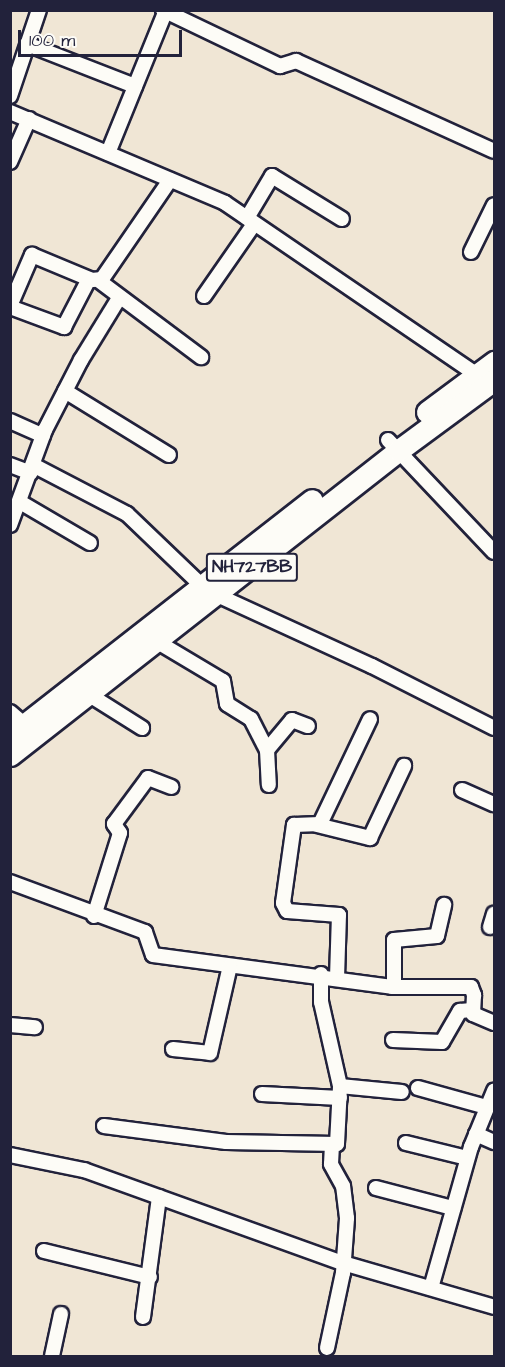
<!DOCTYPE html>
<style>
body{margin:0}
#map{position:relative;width:505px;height:1367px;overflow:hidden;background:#f0e6d5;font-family:"Architects Daughter",sans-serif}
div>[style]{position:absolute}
.roads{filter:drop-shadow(2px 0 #22223b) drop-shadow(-2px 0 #22223b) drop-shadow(0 2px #22223b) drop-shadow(0 -2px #22223b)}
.minor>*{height:14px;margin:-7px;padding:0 7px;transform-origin:7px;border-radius:7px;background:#fdfcf7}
.highway>*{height:21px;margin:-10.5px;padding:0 10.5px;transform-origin:10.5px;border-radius:10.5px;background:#fdfcf7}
span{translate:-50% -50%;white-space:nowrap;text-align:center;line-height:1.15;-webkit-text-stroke:5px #fdfcf7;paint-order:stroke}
.shield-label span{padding:2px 4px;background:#fdfcf7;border:2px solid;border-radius:4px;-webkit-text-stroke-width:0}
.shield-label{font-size:18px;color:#22223b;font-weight:700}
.frame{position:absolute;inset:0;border:12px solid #22223b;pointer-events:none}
.scale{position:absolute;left:18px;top:30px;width:164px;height:27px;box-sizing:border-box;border:3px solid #22223b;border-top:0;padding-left:8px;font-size:18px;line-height:21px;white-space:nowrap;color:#22223b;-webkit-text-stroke:4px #fdfcf7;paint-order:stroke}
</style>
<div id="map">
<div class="roads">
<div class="minor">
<div style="left:163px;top:10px;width:130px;rotate:25.6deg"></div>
<div style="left:280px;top:66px;width:17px;rotate:-17deg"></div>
<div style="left:296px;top:61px;width:217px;rotate:24.4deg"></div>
<div style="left:27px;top:44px;width:116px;rotate:21.3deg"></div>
<div style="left:10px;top:96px;width:91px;rotate:-71.4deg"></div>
<div style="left:10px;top:112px;width:233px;rotate:22.9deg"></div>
<div style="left:225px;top:203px;width:305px;rotate:34.3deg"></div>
<div style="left:108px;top:153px;width:154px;rotate:-67.9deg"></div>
<div style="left:10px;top:162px;width:47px;rotate:-66.2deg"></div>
<div style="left:247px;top:218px;width:49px;rotate:-59.2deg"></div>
<div style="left:272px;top:176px;width:82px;rotate:31.6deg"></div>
<div style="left:471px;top:252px;width:52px;rotate:-63.9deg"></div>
<div style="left:98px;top:280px;width:129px;rotate:36.8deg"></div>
<div style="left:204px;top:296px;width:88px;rotate:-55.2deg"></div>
<div style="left:10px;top:306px;width:56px;rotate:-66.7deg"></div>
<div style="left:32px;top:255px;width:65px;rotate:22.6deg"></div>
<div style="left:92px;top:280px;width:10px;rotate:-6deg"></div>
<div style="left:102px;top:279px;width:120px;rotate:-55.5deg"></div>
<div style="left:10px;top:307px;width:58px;rotate:20.3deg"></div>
<div style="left:64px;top:327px;width:54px;rotate:-62.5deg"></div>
<div style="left:65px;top:391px;width:122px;rotate:31.6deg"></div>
<div style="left:10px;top:421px;width:36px;rotate:24deg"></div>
<div style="left:388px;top:440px;width:154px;rotate:46.6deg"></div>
<div style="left:10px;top:465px;width:22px;rotate:21deg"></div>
<div style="left:33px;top:465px;width:106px;rotate:27.5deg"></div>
<div style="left:127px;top:514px;width:105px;rotate:43.8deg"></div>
<div style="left:20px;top:502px;width:81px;rotate:30.4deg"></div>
<div style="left:10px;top:525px;width:101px;rotate:-69.8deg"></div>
<div style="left:45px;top:430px;width:79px;rotate:-62.8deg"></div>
<div style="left:81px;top:360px;width:73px;rotate:-58.5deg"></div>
<div style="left:217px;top:595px;width:170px;rotate:24.6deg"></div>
<div style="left:372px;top:666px;width:137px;rotate:26.9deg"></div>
<div style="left:156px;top:641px;width:78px;rotate:30.8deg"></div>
<div style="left:223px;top:681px;width:23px;rotate:80deg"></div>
<div style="left:227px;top:704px;width:28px;rotate:32deg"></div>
<div style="left:251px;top:719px;width:35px;rotate:63deg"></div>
<div style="left:267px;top:750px;width:35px;rotate:87deg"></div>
<div style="left:88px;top:694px;width:64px;rotate:32.2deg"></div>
<div style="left:10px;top:712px;width:20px;rotate:41deg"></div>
<div style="left:267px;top:750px;width:39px;rotate:-50deg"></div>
<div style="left:292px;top:720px;width:17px;rotate:21deg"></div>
<div style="left:462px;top:790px;width:35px;rotate:24deg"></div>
<div style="left:317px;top:825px;width:55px;rotate:13.8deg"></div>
<div style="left:370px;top:838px;width:80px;rotate:-64.7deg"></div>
<div style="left:10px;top:882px;width:144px;rotate:20.3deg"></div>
<div style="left:145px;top:932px;width:24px;rotate:71deg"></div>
<div style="left:153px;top:955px;width:241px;rotate:7.6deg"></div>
<div style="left:392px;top:987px;width:79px"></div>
<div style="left:471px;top:987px;width:9px;rotate:69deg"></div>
<div style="left:474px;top:995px;width:19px;rotate:93deg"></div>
<div style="left:473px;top:1014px;width:23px;rotate:23deg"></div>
<div style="left:94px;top:916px;width:87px;rotate:-72.6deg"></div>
<div style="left:120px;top:833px;width:11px;rotate:-124deg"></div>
<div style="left:114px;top:824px;width:57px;rotate:-53.5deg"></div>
<div style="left:148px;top:778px;width:25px;rotate:21deg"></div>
<div style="left:490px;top:927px;width:14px;rotate:-73deg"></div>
<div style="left:337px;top:978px;width:63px;rotate:-88.2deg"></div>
<div style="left:339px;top:915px;width:52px;rotate:-175.6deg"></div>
<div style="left:287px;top:911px;width:9px;rotate:-117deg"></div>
<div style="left:283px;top:903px;width:79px;rotate:-82deg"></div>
<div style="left:294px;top:825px;width:26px;rotate:-2deg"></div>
<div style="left:320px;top:824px;width:116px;rotate:-64.5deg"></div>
<div style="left:394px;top:987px;width:47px;rotate:-90deg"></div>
<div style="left:394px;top:940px;width:43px;rotate:-5.3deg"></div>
<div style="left:437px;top:936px;width:32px;rotate:-77deg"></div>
<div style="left:10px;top:1025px;width:25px;rotate:5deg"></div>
<div style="left:393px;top:1040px;width:49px;rotate:2.3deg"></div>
<div style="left:442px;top:1042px;width:36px;rotate:-60deg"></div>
<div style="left:460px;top:1011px;width:12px;rotate:-5deg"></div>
<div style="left:173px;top:1049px;width:37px;rotate:6deg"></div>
<div style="left:210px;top:1053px;width:89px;rotate:-77.1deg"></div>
<div style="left:340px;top:1086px;width:62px;rotate:5.5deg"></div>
<div style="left:418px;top:1088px;width:71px;rotate:15.6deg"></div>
<div style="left:262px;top:1094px;width:78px;rotate:2.9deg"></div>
<div style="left:104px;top:1126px;width:123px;rotate:7.5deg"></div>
<div style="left:226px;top:1142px;width:111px;rotate:1deg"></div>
<div style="left:337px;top:1144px;width:58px;rotate:-87deg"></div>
<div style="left:340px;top:1086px;width:86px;rotate:-102.7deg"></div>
<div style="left:321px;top:1002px;width:28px;rotate:-90deg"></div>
<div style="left:476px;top:1134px;width:20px;rotate:24deg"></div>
<div style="left:406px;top:1143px;width:63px;rotate:13.8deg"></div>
<div style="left:10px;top:1155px;width:76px;rotate:11.5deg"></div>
<div style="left:84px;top:1170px;width:275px;rotate:19.8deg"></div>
<div style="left:343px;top:1263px;width:157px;rotate:16.2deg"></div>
<div style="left:376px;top:1188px;width:80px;rotate:14.6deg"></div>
<div style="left:44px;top:1251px;width:109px;rotate:13.8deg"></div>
<div style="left:431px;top:1288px;width:147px;rotate:-74.2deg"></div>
<div style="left:471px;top:1147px;width:61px;rotate:-67.7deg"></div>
<div style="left:143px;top:1317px;width:121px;rotate:-82.4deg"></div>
<div style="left:327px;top:1348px;width:77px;rotate:-78deg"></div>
<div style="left:343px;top:1273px;width:55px;rotate:-85.8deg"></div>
<div style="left:347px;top:1218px;width:32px;rotate:-97deg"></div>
<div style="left:343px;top:1186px;width:25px;rotate:-119deg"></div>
<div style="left:331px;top:1164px;width:18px;rotate:-87deg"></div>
<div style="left:52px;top:1356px;width:43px;rotate:-77.9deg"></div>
</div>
<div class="highway">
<div style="left:427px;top:412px;width:84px;rotate:-36.7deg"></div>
<div style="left:10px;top:736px;width:383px;rotate:-38deg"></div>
<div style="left:10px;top:755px;width:494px;rotate:-38.1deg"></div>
<div style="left:399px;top:450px;width:118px;rotate:-36.4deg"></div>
</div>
</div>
<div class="shield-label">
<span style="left:252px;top:567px">NH727BB</span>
</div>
<div class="frame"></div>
<div class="scale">100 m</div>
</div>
